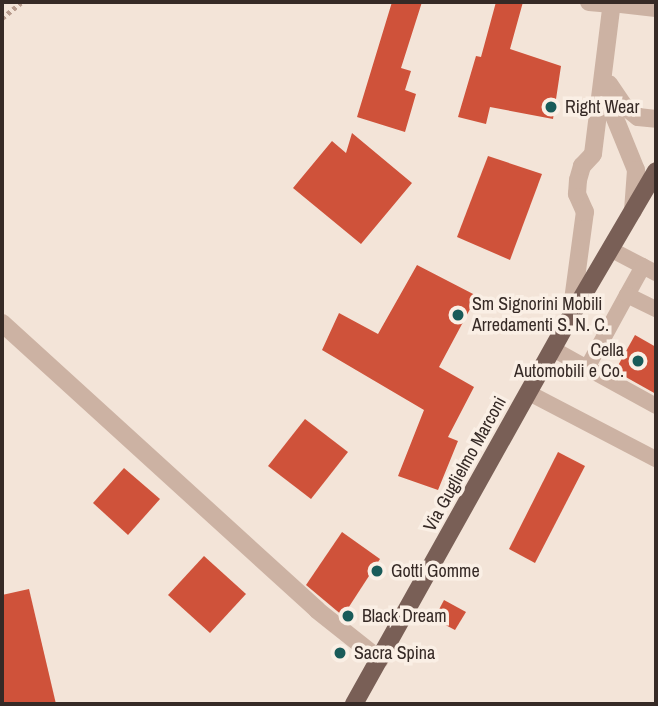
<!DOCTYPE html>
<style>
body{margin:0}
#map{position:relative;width:658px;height:706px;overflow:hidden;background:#f3e4d8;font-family:"Archivo Narrow",sans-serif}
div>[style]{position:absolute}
.building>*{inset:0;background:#cf523a}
.path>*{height:4.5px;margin-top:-2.25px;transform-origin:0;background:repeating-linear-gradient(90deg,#b89c8e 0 3.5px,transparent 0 7px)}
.service>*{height:16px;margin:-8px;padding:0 8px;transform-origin:8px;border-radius:8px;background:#ccb2a3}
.minor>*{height:18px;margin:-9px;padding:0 9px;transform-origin:9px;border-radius:9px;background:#ccb2a3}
.tertiary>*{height:18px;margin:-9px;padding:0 9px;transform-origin:9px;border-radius:9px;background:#ccb2a3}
.primary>*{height:18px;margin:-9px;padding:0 9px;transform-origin:9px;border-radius:9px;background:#795f56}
.dots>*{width:19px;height:19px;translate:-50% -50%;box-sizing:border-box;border:4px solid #faefe5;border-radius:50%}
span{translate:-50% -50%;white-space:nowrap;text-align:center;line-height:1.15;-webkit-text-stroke:7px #faefe5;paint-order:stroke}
.poi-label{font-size:18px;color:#362a26}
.left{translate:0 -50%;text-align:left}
.right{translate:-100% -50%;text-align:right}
.street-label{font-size:18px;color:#362a26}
.frame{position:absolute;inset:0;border:4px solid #362a26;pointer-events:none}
</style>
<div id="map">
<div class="building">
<div style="clip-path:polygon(392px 2px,422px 2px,401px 68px,411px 71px,405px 90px,416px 94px,405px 132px,357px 117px)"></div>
<div style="clip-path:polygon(496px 2px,523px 2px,510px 49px,561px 66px,553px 119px,490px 107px,486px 124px,458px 117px,476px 56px,481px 57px)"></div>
<div style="clip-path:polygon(352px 133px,412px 183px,361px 244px,293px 188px,332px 141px,346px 153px)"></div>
<div style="clip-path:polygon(488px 156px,542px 174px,510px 260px,457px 237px)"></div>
<div style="clip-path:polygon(417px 265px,477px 296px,439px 367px,474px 387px,448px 437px,458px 441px,438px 490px,398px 476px,424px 410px,322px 350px,339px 313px,378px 334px)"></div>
<div style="clip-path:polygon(635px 335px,656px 347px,656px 394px,615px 371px)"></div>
<div style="clip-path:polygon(305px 419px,348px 452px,311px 499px,268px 466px)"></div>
<div style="clip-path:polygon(558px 452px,585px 466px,535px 563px,509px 549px)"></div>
<div style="clip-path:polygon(124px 468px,160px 499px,128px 535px,93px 503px)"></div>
<div style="clip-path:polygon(342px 532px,380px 559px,343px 616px,306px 585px)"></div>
<div style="clip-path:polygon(204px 556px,246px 594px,210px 633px,168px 595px)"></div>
<div style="clip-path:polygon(29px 589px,56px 704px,2px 704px,2px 595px)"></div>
<div style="clip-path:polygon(444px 600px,466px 612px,455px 630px,434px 619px)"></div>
</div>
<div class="path">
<div style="left:2px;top:18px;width:26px;rotate:-39deg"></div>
</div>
<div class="service">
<div style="left:612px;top:4px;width:44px;rotate:6.5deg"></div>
<div style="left:610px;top:249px;width:52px;rotate:27.6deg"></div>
<div style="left:627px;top:295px;width:33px;rotate:-61deg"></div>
<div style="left:553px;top:349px;width:39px;rotate:29deg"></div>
<div style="left:587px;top:368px;width:83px;rotate:-61.3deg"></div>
<div style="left:627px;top:295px;width:32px;rotate:26deg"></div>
<div style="left:587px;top:368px;width:79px;rotate:28.8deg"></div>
<div style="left:529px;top:393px;width:143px;rotate:27.5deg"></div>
</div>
<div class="minor">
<div style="left:589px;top:2px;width:23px;rotate:5deg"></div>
<div style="left:2px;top:323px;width:426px;rotate:42.3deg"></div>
<div style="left:317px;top:610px;width:80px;rotate:38.4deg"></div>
</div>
<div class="tertiary">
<div style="left:609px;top:84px;width:27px;rotate:56deg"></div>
<div style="left:624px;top:106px;width:18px;rotate:38deg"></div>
<div style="left:638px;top:117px;width:18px;rotate:6deg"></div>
<div style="left:606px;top:88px;width:18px;rotate:77deg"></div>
<div style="left:610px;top:106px;width:69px;rotate:67.9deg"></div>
<div style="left:636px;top:170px;width:41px;rotate:94.2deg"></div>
<div style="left:571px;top:315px;width:104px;rotate:-82.3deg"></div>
<div style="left:585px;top:212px;width:20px;rotate:-114deg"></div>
<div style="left:577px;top:194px;width:14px;rotate:-86deg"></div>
<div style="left:578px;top:180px;width:15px;rotate:-74deg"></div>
<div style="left:582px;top:166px;width:16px;rotate:-47deg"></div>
<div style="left:593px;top:154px;width:153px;rotate:-82.9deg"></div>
</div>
<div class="primary">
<div style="left:354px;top:704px;width:445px;rotate:-60.8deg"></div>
<div style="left:571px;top:316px;width:168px;rotate:-59.6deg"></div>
</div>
<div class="dots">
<div style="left:551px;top:107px;background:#195b59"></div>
<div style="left:458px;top:315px;background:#195b59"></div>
<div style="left:638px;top:361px;background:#195b59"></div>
<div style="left:377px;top:571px;background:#195b59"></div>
<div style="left:348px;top:616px;background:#195b59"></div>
<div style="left:340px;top:653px;background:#195b59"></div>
</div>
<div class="poi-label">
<span class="left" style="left:565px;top:107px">Right Wear</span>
<span class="left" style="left:472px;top:315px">Sm Signorini Mobili<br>Arredamenti S. N. C.</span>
<span class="right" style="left:624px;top:361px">Cella<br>Automobili e Co.</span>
<span class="left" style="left:391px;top:571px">Gotti Gomme</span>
<span class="left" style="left:362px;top:616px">Black Dream</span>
<span class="left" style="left:354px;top:653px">Sacra Spina</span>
</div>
<div class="street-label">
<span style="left:465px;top:464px;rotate:-61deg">Via Guglielmo Marconi</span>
</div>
<div class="frame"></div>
</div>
